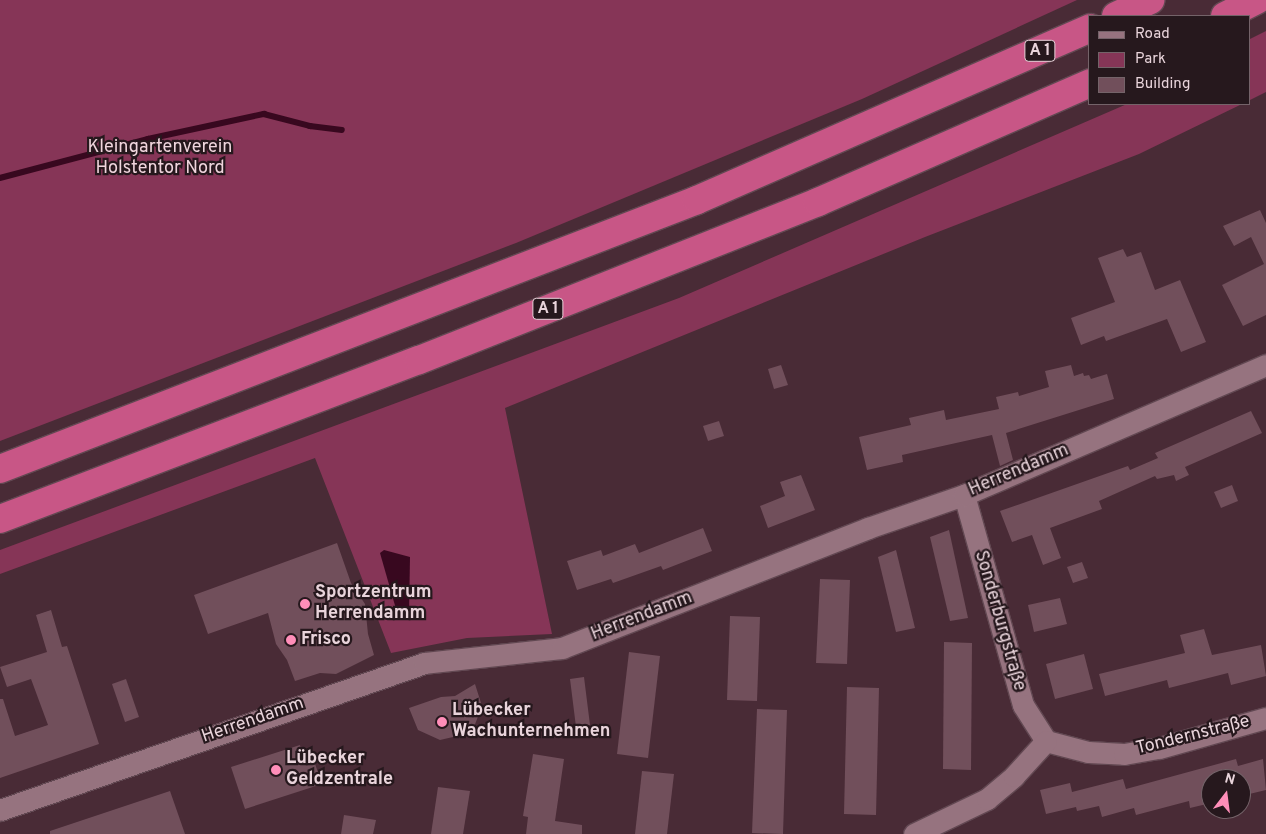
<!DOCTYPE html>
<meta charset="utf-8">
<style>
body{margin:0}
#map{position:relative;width:1266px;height:834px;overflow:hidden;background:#492b36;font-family:Overpass,sans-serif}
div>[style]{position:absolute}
.green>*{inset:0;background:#863557}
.water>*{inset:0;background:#38081f}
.stream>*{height:5.5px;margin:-2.75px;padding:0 2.75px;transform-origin:2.75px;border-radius:2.75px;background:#38081f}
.building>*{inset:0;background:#714f5b}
.roads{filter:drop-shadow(1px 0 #624852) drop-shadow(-1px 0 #624852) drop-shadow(0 1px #624852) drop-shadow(0 -1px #624852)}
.minor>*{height:21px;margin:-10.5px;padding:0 10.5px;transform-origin:10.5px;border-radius:10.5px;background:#96737f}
.motorway>*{height:28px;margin:-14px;padding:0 14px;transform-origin:14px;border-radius:14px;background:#c85686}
.dots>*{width:14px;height:14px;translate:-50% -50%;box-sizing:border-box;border:2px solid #26181d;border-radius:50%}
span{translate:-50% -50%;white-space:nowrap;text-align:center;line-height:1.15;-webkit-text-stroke:4.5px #26181d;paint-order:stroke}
.shield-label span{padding:1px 4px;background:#26181d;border:1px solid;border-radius:4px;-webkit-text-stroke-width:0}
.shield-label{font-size:16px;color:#e9d4db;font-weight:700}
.park-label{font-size:18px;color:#f0d5dd}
.street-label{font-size:18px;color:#e9d4db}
.poi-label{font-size:18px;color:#e9d4db;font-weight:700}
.left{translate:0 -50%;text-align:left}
.legend{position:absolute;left:1088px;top:15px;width:162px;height:90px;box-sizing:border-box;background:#26181d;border:1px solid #746369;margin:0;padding:6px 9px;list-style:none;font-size:15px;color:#e9d4db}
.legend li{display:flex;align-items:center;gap:10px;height:25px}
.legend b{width:25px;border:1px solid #746369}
.north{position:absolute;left:1201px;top:769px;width:50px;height:50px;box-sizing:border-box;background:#26181d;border:1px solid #746369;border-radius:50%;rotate:15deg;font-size:14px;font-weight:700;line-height:20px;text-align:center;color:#e9d4db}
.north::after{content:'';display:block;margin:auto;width:18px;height:22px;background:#ff8eb9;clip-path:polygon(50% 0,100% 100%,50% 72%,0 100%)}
</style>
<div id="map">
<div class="green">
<div style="clip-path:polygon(0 0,1077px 0,862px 99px,516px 243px,0 441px)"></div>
<div style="clip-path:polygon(1266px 31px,1266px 92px,1250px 100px,1250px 39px)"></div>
<div style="clip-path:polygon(1127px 104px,1242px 104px,1139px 154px,925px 237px,505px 408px,552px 634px,467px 638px,391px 653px,315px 458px,0 574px,0 550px,679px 298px)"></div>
</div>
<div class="water">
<div style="clip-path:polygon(384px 550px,410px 557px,409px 614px,405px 619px,398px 616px,380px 553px)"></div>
</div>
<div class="stream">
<div style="left:0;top:178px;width:153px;rotate:-14.8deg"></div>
<div style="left:148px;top:139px;width:119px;rotate:-12.2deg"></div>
<div style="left:264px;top:114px;width:48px;rotate:14.6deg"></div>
<div style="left:310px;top:126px;width:32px;rotate:7deg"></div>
</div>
<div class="building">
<div style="clip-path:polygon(1260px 210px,1266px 223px,1266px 315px,1243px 326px,1222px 285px,1264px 264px,1251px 237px,1234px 246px,1223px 226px)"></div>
<div style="clip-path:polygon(1123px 249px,1127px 257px,1141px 252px,1155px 290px,1180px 280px,1206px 342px,1181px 352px,1167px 319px,1106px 341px,1104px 336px,1081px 345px,1071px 318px,1115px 302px,1098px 258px)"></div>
<div style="clip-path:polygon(781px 365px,788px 385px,774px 389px,768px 369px)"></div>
<div style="clip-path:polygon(1071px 365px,1074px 376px,1083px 373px,1084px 376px,1089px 375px,1091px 379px,1107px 374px,1114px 399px,1006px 433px,1013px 460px,1000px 466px,992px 435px,902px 455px,903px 462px,867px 470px,859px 437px,911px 425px,909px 418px,944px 410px,946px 420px,999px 409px,996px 397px,1018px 392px,1019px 396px,1049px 387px,1045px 371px)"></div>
<div style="clip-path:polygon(1251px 411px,1262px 433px,1185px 467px,1189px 475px,1176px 481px,1174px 475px,1157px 479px,1155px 476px,1099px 501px,1102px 509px,1050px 528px,1061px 558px,1043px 565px,1032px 535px,1012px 542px,1000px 511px,1128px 466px,1130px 470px,1158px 458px,1155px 453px)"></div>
<div style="clip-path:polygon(719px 421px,724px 436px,708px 441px,703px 426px)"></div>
<div style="clip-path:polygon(801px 475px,815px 510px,768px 528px,760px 506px,785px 496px,780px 482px)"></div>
<div style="clip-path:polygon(1232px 485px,1238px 501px,1221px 508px,1214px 492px)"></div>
<div style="clip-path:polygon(703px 528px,712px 551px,663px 570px,661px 566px,613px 583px,611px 579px,577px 590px,567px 561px,601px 550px,603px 556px,635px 544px,639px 553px)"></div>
<div style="clip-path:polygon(949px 530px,968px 618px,950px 621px,930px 537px)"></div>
<div style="clip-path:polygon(337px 543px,351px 583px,365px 604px,368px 634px,374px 655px,336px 674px,320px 673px,295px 681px,287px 660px,276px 644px,268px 613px,208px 634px,194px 595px)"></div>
<div style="clip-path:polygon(896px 550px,915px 628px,896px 632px,878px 557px)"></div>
<div style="clip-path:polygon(1082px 562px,1088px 578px,1073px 583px,1067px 567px)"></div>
<div style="clip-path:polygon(820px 579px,850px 580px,847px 664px,816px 663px)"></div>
<div style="clip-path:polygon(1060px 598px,1067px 624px,1034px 632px,1028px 605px)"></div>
<div style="clip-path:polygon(51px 610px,62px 647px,67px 646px,99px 744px,0 778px,0 699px,3px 699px,15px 736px,48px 725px,31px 679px,7px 687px,0 667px,47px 652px,36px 615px)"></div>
<div style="clip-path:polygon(730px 616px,760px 617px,757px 701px,727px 700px)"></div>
<div style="clip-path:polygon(1204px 629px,1212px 655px,1261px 645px,1266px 676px,1231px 685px,1228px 673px,1169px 688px,1167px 680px,1105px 696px,1099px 674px,1185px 653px,1180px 635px)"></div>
<div style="clip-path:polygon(944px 642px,972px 643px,971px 770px,943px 769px)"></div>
<div style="clip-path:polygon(629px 652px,660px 656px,648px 758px,617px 754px)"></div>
<div style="clip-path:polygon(1084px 654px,1093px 689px,1055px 699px,1046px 664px)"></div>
<div style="clip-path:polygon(584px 677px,590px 725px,576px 727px,570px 679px)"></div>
<div style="clip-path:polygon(126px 679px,139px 717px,125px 722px,112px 684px)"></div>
<div style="clip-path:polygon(475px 684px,482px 706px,474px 727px,466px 734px,440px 740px,418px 730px,409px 708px,441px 697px,455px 696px)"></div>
<div style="clip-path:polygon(847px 687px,879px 688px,876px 815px,844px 814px)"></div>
<div style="clip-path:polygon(757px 709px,787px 710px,783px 834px,752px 833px)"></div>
<div style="clip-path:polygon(300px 745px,303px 758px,312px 755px,322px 784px,245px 809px,231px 767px)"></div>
<div style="clip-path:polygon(533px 754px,564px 759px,555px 821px,582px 825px,582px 834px,526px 834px,528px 817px,523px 816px)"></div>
<div style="clip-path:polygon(1236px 759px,1238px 766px,1263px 759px,1266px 790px,1241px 796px,1241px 779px,1211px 779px,1211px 803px,1190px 808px,1189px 801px,1136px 815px,1134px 808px,1102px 817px,1099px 806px,1077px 811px,1076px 807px,1046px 814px,1040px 790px,1070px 783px,1072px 792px,1123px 779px,1126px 789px)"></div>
<div style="clip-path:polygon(642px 771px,674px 774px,667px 834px,635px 834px)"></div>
<div style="clip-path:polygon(438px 787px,470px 791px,463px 834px,431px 834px)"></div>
<div style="clip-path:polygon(170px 791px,185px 834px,50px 834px,50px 831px)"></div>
<div style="clip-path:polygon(344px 815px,376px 820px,373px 834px,341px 834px)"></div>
</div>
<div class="roads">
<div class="minor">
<div style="left:964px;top:495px;width:218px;rotate:74.3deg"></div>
<div style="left:1023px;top:705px;width:43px;rotate:57.4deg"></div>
<div style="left:1046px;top:741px;width:43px;rotate:14.7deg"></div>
<div style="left:1088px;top:752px;width:36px;rotate:3deg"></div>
<div style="left:1124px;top:754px;width:36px;rotate:-10deg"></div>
<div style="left:1159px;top:748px;width:111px;rotate:-15.7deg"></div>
<div style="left:0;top:810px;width:449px;rotate:-19.1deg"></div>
<div style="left:424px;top:663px;width:139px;rotate:-6.2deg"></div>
<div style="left:562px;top:648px;width:329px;rotate:-21.4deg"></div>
<div style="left:868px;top:528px;width:102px;rotate:-19deg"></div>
<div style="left:964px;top:495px;width:329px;rotate:-23.3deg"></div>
<div style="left:914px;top:834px;width:81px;rotate:-25.6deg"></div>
<div style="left:987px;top:799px;width:35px;rotate:-40deg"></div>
<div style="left:1014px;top:776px;width:47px;rotate:-47.6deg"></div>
</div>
<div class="motorway">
<div style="left:1116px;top:16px;width:38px;rotate:-25deg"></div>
<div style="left:1225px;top:16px;width:36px;rotate:-27deg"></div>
<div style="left:0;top:469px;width:747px;rotate:-21.1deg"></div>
<div style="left:697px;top:200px;width:429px;rotate:-23.6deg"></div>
<div style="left:0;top:519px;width:448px;rotate:-20.8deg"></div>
<div style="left:419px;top:360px;width:429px;rotate:-21.6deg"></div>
<div style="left:818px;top:202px;width:297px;rotate:-23.6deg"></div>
</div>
</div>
<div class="dots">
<div style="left:305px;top:604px;background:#ff8eb9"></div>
<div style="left:291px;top:640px;background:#ff8eb9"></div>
<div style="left:442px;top:722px;background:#ff8eb9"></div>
<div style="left:276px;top:770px;background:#ff8eb9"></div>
</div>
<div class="shield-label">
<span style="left:1040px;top:51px">A 1</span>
<span style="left:548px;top:309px">A 1</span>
</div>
<div class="park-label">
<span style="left:160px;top:159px">Kleingartenverein<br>Holstentor Nord</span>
</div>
<div class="street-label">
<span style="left:1019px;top:471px;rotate:-23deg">Herrendamm</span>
<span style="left:642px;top:617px;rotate:-21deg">Herrendamm</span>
<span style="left:999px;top:621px;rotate:74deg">Sonderburgstraße</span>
<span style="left:253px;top:721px;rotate:-19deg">Herrendamm</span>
<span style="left:1193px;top:736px;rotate:-14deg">Tondernstraße</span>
</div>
<div class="poi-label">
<span class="left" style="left:315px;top:604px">Sportzentrum<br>Herrendamm</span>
<span class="left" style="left:301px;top:640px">Frisco</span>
<span class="left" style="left:452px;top:722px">Lübecker<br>Wachunternehmen</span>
<span class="left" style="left:286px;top:770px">Lübecker<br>Geldzentrale</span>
</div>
<ul class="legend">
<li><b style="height:6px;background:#96737f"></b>Road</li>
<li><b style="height:14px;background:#863557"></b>Park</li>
<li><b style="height:14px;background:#714f5b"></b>Building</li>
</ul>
<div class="north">N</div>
</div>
